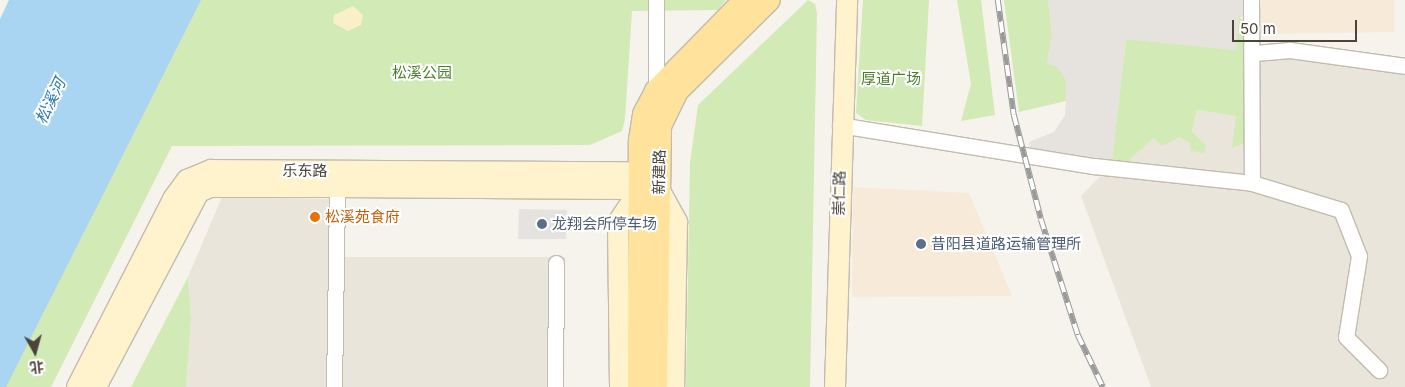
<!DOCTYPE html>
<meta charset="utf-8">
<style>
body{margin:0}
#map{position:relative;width:1405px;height:387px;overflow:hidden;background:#f6f3ec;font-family:Inter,"Noto Sans SC",sans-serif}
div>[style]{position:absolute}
.residential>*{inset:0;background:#eae5da}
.commercial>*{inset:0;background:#f7ead8}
.industrial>*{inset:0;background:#e6e2dd}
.green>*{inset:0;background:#d2eab5}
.sand>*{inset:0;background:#f9efc9}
.parking>*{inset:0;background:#e5e3e0}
.water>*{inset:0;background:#a9d4f2}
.roads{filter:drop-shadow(1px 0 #c2bbae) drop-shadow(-1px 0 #c2bbae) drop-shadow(0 1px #c2bbae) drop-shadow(0 -1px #c2bbae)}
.street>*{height:15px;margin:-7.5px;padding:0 7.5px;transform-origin:7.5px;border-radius:7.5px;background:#fff}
.secondary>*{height:20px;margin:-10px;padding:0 10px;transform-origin:10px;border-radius:10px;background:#fff3cd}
.primary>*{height:22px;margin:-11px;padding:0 11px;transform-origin:11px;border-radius:11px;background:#ffe39c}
.rail>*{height:5.5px;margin-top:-2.75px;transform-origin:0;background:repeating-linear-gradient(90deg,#fff 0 11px,#9a9a9a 0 22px);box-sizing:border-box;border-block:1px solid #9a9a9a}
.dots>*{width:14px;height:14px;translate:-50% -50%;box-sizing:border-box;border:2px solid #fff;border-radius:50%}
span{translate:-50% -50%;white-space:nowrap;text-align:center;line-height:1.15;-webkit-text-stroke:4px #fff;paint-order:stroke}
.park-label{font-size:15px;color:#4a7f2a}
.street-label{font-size:15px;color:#4b4439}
.food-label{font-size:15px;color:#c56008}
.left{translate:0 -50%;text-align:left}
.service-label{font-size:15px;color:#4e5e75}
.water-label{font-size:16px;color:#2e7ab2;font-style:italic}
.north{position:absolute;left:10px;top:327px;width:50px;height:50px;-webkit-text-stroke:4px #fff;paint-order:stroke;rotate:173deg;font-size:14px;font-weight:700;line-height:20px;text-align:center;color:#4b4439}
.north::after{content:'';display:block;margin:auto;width:18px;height:22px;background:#4b4439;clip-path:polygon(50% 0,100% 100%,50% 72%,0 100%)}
.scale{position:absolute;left:1232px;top:20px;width:125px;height:22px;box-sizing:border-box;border:2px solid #4b4439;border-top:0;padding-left:6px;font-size:15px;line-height:18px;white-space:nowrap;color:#4b4439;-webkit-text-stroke:4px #fff;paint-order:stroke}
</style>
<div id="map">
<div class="residential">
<div style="clip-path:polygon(1288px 55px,1405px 74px,1405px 387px,1151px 387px,1081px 196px,1116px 160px,1128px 161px,1154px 138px,1179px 137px,1206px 145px,1192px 133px,1197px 110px,1237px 116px,1247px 142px,1260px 142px,1260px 65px,1266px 56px)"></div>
<div style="clip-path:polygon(222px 197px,329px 199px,327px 387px,186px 387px,191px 319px,188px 277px)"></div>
<div style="clip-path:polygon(341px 257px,565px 257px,564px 387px,341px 387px)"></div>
</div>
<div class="commercial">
<div style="clip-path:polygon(1260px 0,1394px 0,1394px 32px,1261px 34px)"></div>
<div style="clip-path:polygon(853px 187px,969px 193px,1012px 296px,852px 297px)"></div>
</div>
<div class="industrial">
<div style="clip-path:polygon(1048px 0,1260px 0,1261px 17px,1239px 17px,1236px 50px,1126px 39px,1112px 161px,1030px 149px,1029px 142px,1054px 132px,1065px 115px,1066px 101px,1066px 81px,1047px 63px,1052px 34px)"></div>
</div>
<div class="green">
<div style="clip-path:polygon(176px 0,726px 0,718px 10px,632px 11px,625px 119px,622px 131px,590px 145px,172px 146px,51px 387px,0 387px,0 361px)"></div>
<div style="clip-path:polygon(808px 0,815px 4px,817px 13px,810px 387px,686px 387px,690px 163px,698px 105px)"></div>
<div style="clip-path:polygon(863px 0,929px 0,922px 126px,866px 120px,856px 113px)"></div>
<div style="clip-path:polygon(957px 0,981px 0,995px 115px,961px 121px,971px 84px)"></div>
<div style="clip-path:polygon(1004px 0,1048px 0,1052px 34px,1047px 63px,1058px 68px,1066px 81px,1066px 101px,1019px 112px)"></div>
<div style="clip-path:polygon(1239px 16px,1246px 24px,1247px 142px,1232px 148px,1236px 116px,1197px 110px,1192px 132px,1206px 145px,1204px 153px,1191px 151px,1190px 143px,1179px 137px,1162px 146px,1154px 138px,1128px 161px,1112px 161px,1126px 39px,1236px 50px)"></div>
<div style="clip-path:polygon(188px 277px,191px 319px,186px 387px,131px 387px)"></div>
</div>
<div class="sand">
<div style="clip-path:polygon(353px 6px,363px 15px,361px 25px,348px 31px,333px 23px,334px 15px)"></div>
</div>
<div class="parking">
<div style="clip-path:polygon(519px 209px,567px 210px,566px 239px,518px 239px)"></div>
</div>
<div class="water">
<div style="clip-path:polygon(9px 0,201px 0,6px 387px,0 387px,0 19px)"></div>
</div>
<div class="roads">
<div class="street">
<div style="left:1251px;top:0;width:183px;rotate:89.7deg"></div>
<div style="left:1255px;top:53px;width:35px;rotate:-5deg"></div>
<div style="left:1290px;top:50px;width:116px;rotate:7.9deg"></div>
<div style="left:656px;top:91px;width:91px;rotate:-90deg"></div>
<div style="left:840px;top:125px;width:257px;rotate:9.2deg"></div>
<div style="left:1094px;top:166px;width:159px;rotate:6.1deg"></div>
<div style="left:1252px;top:183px;width:93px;rotate:16.9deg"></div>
<div style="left:1341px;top:210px;width:49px;rotate:68.6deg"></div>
<div style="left:1359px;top:256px;width:82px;rotate:99.1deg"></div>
<div style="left:1346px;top:337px;width:47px;rotate:45deg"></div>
<div style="left:334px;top:387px;width:200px;rotate:-89.1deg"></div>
<div style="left:555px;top:387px;width:124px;rotate:-89.5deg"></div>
</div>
<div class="secondary">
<div style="left:77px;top:387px;width:211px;rotate:-62.9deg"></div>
<div style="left:173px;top:199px;width:24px;rotate:-54deg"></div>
<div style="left:187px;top:180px;width:26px;rotate:-23deg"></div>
<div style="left:211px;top:170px;width:444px;rotate:0.3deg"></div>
<div style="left:96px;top:387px;width:221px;rotate:-62.2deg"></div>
<div style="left:199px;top:192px;width:12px;rotate:-24deg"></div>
<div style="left:210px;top:187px;width:127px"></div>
<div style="left:337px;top:187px;width:322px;rotate:0.4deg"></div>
<div style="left:659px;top:189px;width:38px;rotate:61deg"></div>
<div style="left:677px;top:222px;width:165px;rotate:91deg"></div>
<div style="left:620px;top:387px;width:165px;rotate:-90.7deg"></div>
<div style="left:618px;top:222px;width:40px;rotate:-56deg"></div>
<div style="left:835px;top:387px;width:387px;rotate:-88.2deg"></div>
</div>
<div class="primary">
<div style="left:639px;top:387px;width:247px;rotate:-89.8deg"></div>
<div style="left:640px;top:140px;width:26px;rotate:-81deg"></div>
<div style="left:644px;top:114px;width:26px;rotate:-62deg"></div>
<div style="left:656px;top:91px;width:127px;rotate:-45.6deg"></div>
<div style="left:656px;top:387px;width:261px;rotate:-89.1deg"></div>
<div style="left:660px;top:126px;width:39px;rotate:-64deg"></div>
<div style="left:677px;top:91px;width:129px;rotate:-44.7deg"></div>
</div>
</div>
<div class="rail">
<div style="left:998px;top:0;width:116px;rotate:82.1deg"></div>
<div style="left:1014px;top:115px;width:107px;rotate:75.4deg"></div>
<div style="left:1041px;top:219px;width:122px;rotate:72.3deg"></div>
<div style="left:1078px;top:335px;width:58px;rotate:64.3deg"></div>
</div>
<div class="dots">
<div style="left:315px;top:217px;background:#e8710a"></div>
<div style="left:542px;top:224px;background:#5c6f8a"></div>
<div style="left:921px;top:244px;background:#5c6f8a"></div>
</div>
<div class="park-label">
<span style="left:422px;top:73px">松溪公园</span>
<span style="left:891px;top:79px">厚道广场</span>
</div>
<div class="street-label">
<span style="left:305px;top:171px">乐东路</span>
<span style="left:659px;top:172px;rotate:-89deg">新建路</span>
<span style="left:839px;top:193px;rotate:-89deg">崇仁路</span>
</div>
<div class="food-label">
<span class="left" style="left:325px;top:217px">松溪苑食府</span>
</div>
<div class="service-label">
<span class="left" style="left:552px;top:224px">龙翔会所停车场</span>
<span class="left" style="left:931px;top:244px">昔阳县道路运输管理所</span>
</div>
<div class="water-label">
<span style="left:50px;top:101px;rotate:-64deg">松溪河</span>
</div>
<div class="north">北</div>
<div class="scale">50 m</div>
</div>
